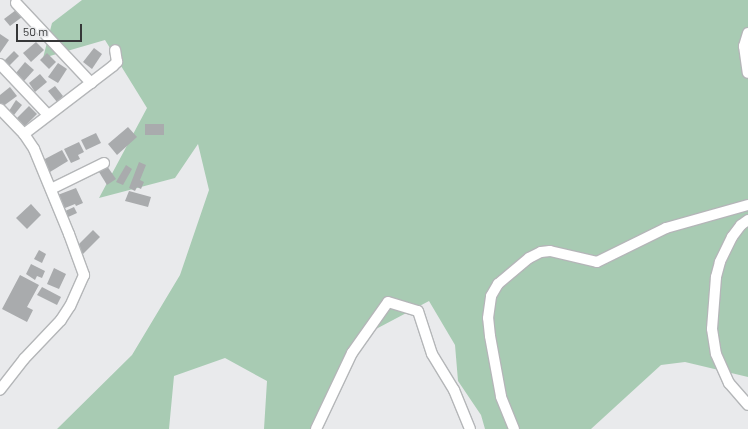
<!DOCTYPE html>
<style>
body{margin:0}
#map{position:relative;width:748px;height:429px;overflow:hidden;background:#e9eaec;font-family:Barlow,sans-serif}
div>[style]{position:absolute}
.green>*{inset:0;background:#a8cbb3}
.building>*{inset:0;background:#a9abad}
.roads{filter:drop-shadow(1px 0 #b4b6b8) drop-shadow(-1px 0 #b4b6b8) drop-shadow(0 1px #b4b6b8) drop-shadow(0 -1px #b4b6b8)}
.minor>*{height:10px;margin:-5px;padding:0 5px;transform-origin:5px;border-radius:5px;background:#fff}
span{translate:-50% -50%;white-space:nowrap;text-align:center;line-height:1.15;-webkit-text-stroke:3.5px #e9eaec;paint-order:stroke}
.scale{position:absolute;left:16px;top:24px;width:66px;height:18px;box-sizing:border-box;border:2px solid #363738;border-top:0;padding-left:5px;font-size:12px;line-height:14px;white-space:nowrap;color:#363738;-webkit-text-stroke:3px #e9eaec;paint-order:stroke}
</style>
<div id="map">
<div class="green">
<div style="clip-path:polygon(82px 0,748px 0,748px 377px,685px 362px,661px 365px,591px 429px,485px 429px,481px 415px,458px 381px,455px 345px,429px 301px,376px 329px,335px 384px,321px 429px,264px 429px,267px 381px,225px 358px,174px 376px,169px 429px,57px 429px,132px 355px,180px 275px,209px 190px,198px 144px,175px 178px,99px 198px,147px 108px,105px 40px,43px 58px,52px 23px)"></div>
</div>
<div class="building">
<div style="clip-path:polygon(16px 10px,22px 17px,10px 26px,4px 19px)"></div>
<div style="clip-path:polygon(0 34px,9px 40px,0 53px)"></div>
<div style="clip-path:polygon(36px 42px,44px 50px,31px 62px,23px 53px)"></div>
<div style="clip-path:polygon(94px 48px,102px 54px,92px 69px,83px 62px)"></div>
<div style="clip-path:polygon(14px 51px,19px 56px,8px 67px,3px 62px)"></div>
<div style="clip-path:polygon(47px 53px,56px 62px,49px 69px,40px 60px)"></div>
<div style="clip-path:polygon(25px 62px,34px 70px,24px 81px,16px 73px)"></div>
<div style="clip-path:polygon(58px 63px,67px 69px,58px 83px,48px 77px)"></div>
<div style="clip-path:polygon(40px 74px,47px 82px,35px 92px,29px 83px)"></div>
<div style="clip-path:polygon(55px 86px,63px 96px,57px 102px,48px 91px)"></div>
<div style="clip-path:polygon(10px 87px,17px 96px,2px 107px,0 104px,0 95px)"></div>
<div style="clip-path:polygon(16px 100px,22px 105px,14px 115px,9px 111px)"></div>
<div style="clip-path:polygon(29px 106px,37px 114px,23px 128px,15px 120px)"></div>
<div style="clip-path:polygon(145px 124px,164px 124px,164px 135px,145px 135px)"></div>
<div style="clip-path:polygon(128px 127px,137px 137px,117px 155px,108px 144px)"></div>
<div style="clip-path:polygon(96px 133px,101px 143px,86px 150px,81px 140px)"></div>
<div style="clip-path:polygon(79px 142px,84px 152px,78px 155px,80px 159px,71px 163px,64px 149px)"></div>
<div style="clip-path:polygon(62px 150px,68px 161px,50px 172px,43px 160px)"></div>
<div style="clip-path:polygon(139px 162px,146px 165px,140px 180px,144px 182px,141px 189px,137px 187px,135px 191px,129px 188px)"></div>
<div style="clip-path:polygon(126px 165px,132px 169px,123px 185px,116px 182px)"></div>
<div style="clip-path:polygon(107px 166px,116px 179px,107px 185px,99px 172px)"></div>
<div style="clip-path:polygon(76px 188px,83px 203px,76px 206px,75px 204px,60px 210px,55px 196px)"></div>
<div style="clip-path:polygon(129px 191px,151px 197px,148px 207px,125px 201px)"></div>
<div style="clip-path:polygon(31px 204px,41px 215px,27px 229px,16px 218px)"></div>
<div style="clip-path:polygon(74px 207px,77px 213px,66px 218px,63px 212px)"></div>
<div style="clip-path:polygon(93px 230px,100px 237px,83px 254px,76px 247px)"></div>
<div style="clip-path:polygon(39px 250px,46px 254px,42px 263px,34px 259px)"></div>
<div style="clip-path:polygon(31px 264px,45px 271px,42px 278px,37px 276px,35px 280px,26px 274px)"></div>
<div style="clip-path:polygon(54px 268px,66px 274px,59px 289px,47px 284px)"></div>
<div style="clip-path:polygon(20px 275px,39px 285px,27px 307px,33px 310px,27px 322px,2px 309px)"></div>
<div style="clip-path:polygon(42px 287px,61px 297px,57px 305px,37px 295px)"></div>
</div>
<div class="roads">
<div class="minor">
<div style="left:16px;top:3px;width:110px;rotate:46.8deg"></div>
<div style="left:748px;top:33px;width:14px;rotate:107deg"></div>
<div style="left:744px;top:46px;width:27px;rotate:82deg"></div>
<div style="left:0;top:64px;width:70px;rotate:46.7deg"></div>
<div style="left:0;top:109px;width:35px;rotate:46deg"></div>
<div style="left:24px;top:134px;width:18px;rotate:56deg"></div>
<div style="left:34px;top:149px;width:92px;rotate:67.6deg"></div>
<div style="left:69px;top:234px;width:44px;rotate:69.9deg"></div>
<div style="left:84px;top:275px;width:34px;rotate:114deg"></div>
<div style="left:70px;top:306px;width:17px;rotate:123deg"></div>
<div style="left:61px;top:320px;width:54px;rotate:133.5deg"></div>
<div style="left:24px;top:359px;width:39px;rotate:128deg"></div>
<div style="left:24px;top:134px;width:112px;rotate:-37.4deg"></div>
<div style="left:113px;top:66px;width:6px;rotate:-45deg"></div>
<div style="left:117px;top:62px;width:12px;rotate:-99deg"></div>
<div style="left:51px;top:189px;width:59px;rotate:-26.1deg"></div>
<div style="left:748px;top:220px;width:9px;rotate:144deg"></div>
<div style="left:741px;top:225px;width:15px;rotate:127deg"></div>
<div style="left:732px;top:237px;width:28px;rotate:116deg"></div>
<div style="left:720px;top:262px;width:16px;rotate:105deg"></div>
<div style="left:716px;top:277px;width:52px;rotate:94.4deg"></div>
<div style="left:712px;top:329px;width:25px;rotate:81deg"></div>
<div style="left:716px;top:354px;width:32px;rotate:66deg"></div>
<div style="left:729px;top:383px;width:29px;rotate:49deg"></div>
<div style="left:316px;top:429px;width:84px;rotate:-64.7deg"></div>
<div style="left:352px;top:353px;width:62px;rotate:-54.8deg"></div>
<div style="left:388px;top:302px;width:31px;rotate:17deg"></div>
<div style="left:418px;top:311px;width:45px;rotate:72deg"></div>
<div style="left:432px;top:354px;width:42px;rotate:58.6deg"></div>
<div style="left:454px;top:390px;width:42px;rotate:67.7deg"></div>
<div style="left:514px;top:429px;width:35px;rotate:-112deg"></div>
<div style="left:501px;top:396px;width:61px;rotate:-100.4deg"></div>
<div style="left:490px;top:336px;width:18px;rotate:-96deg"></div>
<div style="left:488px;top:318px;width:22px;rotate:-82deg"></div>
<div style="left:491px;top:296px;width:14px;rotate:-60deg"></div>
<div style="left:498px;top:284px;width:40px;rotate:-40deg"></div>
<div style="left:529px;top:258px;width:13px;rotate:-27deg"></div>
<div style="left:541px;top:252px;width:9px;rotate:-6deg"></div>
<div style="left:550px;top:251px;width:48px;rotate:13.2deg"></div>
<div style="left:597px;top:262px;width:77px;rotate:-26.2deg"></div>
<div style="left:666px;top:228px;width:85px;rotate:-15.7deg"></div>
</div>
</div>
<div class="scale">50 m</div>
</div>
